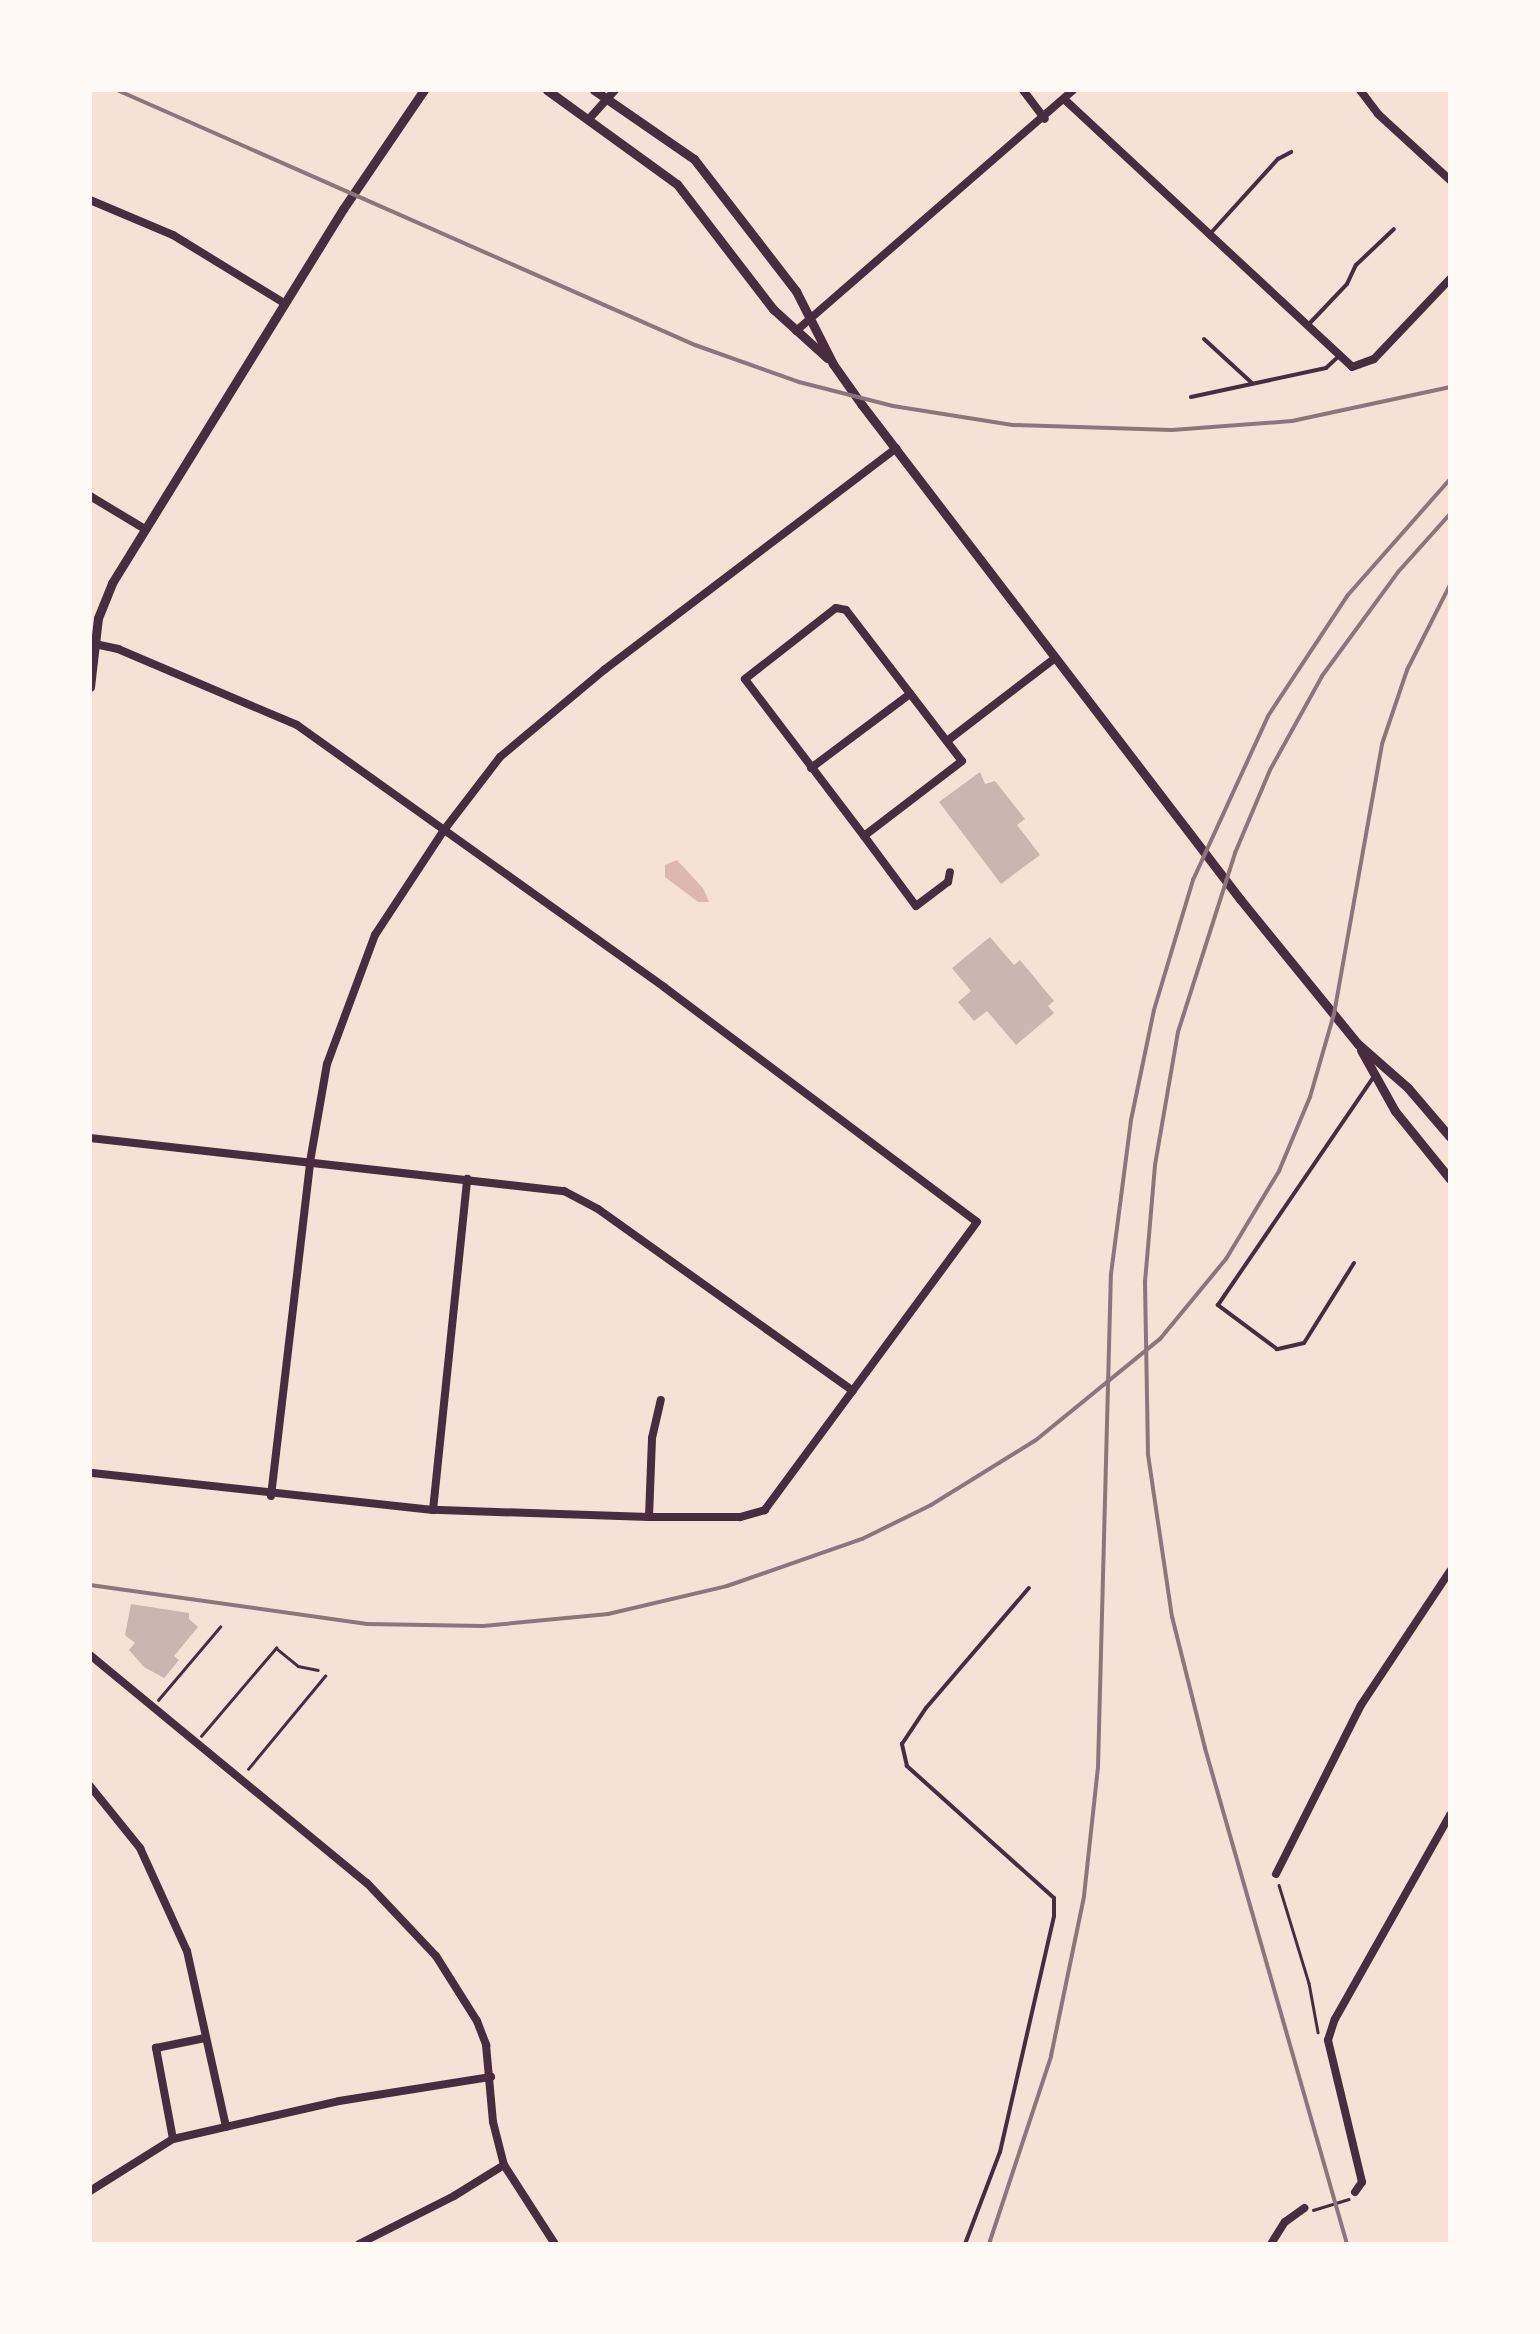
<!DOCTYPE html>
<style>
body{margin:0}
#map{position:relative;width:1540px;height:2334px;overflow:hidden;background:#f7e1d7;font-family:"Exo 2",sans-serif}
div>[style]{position:absolute}
.water>*{inset:0;background:#dcb8b0}
.building>*{inset:0;background:#ccb4b1}
.path>*{height:2.5px;margin:-1.25px;padding:0 1.25px;transform-origin:1.25px;border-radius:1.25px;background:#4a2c40}
.service>*{height:4px;margin:-2px;padding:0 2px;transform-origin:2px;border-radius:2px;background:#4a2c40}
.minor>*{height:8px;margin:-4px;padding:0 4px;transform-origin:4px;border-radius:4px;background:#4a2c40}
.tertiary>*{height:9px;margin:-4.5px;padding:0 4.5px;transform-origin:4.5px;border-radius:4.5px;background:#4a2c40}
.rail>*{height:4px;margin:-2px;padding:0 2px;transform-origin:2px;border-radius:2px;background:#8f747c}
span{translate:-50% -50%;white-space:nowrap;text-align:center;line-height:1.15;-webkit-text-stroke:8px #fffaf5;paint-order:stroke}
.frame{position:absolute;inset:0;border:92px solid #fffaf5;pointer-events:none}
</style>
<div id="map">
<div class="water">
<div style="clip-path:polygon(677px 860px,703px 888px,709px 902px,698px 902px,665px 877px,665px 865px)"></div>
</div>
<div class="building">
<div style="clip-path:polygon(980px 772px,985px 784px,995px 781px,1025px 819px,1017px 825px,1040px 855px,1001px 884px,939px 802px)"></div>
<div style="clip-path:polygon(990px 937px,1014px 965px,1020px 960px,1054px 1001px,1048px 1006px,1054px 1013px,1016px 1045px,987px 1011px,974px 1021px,958px 1002px,971px 991px,952px 968px)"></div>
<div style="clip-path:polygon(131px 1604px,189px 1613px,189px 1619px,198px 1627px,174px 1656px,179px 1660px,164px 1678px,144px 1667px,129px 1650px,135px 1643px,125px 1635px)"></div>
</div>
<div class="path">
<div style="left:158px;top:1700px;width:96px;rotate:-49.7deg"></div>
<div style="left:201px;top:1736px;width:116px;rotate:-49.6deg"></div>
<div style="left:276px;top:1648px;width:28px;rotate:39deg"></div>
<div style="left:298px;top:1666px;width:20px;rotate:11deg"></div>
<div style="left:248px;top:1769px;width:121px;rotate:-50.4deg"></div>
<div style="left:1279px;top:1885px;width:102px;rotate:73deg"></div>
<div style="left:1309px;top:1983px;width:50px;rotate:79.6deg"></div>
<div style="left:1313px;top:2210px;width:37px;rotate:-17deg"></div>
</div>
<div class="service">
<div style="left:1209px;top:235px;width:103px;rotate:-47.8deg"></div>
<div style="left:1278px;top:159px;width:15px;rotate:-28deg"></div>
<div style="left:1309px;top:324px;width:55px;rotate:-46.5deg"></div>
<div style="left:1347px;top:284px;width:21px;rotate:-65deg"></div>
<div style="left:1356px;top:265px;width:52px;rotate:-43.5deg"></div>
<div style="left:1204px;top:339px;width:65px;rotate:42.5deg"></div>
<div style="left:1191px;top:397px;width:138px;rotate:-12.1deg"></div>
<div style="left:1326px;top:368px;width:16px;rotate:-43deg"></div>
<div style="left:1354px;top:1263px;width:94px;rotate:122deg"></div>
<div style="left:1304px;top:1343px;width:28px;rotate:167deg"></div>
<div style="left:1277px;top:1349px;width:74px;rotate:-143.3deg"></div>
<div style="left:1218px;top:1305px;width:278px;rotate:-55.7deg"></div>
<div style="left:965px;top:2244px;width:98px;rotate:-69.2deg"></div>
<div style="left:1000px;top:2152px;width:242px;rotate:-77.1deg"></div>
<div style="left:1054px;top:1916px;width:18px;rotate:-90deg"></div>
<div style="left:1054px;top:1898px;width:198px;rotate:-138.1deg"></div>
<div style="left:907px;top:1766px;width:23px;rotate:-103deg"></div>
<div style="left:902px;top:1744px;width:43px;rotate:-56.3deg"></div>
<div style="left:926px;top:1708px;width:158px;rotate:-49.4deg"></div>
</div>
<div class="minor">
<div style="left:1023px;top:90px;width:36px;rotate:53deg"></div>
<div style="left:1360px;top:90px;width:30px;rotate:53deg"></div>
<div style="left:1378px;top:114px;width:98px;rotate:42.5deg"></div>
<div style="left:1064px;top:99px;width:393px;rotate:42.9deg"></div>
<div style="left:1352px;top:367px;width:23px;rotate:-20deg"></div>
<div style="left:1374px;top:359px;width:110px;rotate:-46.5deg"></div>
<div style="left:589px;top:119px;width:39px;rotate:-48deg"></div>
<div style="left:90px;top:200px;width:90px;rotate:22.9deg"></div>
<div style="left:173px;top:235px;width:130px;rotate:31.5deg"></div>
<div style="left:796px;top:331px;width:367px;rotate:-41deg"></div>
<div style="left:90px;top:496px;width:64px;rotate:31deg"></div>
<div style="left:90px;top:643px;width:29px;rotate:12deg"></div>
<div style="left:118px;top:649px;width:194px;rotate:23deg"></div>
<div style="left:297px;top:725px;width:451px;rotate:35.5deg"></div>
<div style="left:664px;top:987px;width:391px;rotate:36.9deg"></div>
<div style="left:977px;top:1222px;width:358px;rotate:126.4deg"></div>
<div style="left:765px;top:1510px;width:26px;rotate:164deg"></div>
<div style="left:740px;top:1517px;width:91px;rotate:180deg"></div>
<div style="left:649px;top:1517px;width:216px;rotate:-178.1deg"></div>
<div style="left:433px;top:1510px;width:345px;rotate:-173.8deg"></div>
<div style="left:947px;top:741px;width:136px;rotate:-37.5deg"></div>
<div style="left:811px;top:768px;width:124px;rotate:-36.8deg"></div>
<div style="left:864px;top:836px;width:197px;rotate:-127.2deg"></div>
<div style="left:745px;top:679px;width:115px;rotate:-38deg"></div>
<div style="left:836px;top:608px;width:10px;rotate:11deg"></div>
<div style="left:846px;top:610px;width:190px;rotate:52.5deg"></div>
<div style="left:962px;top:761px;width:123px;rotate:142.6deg"></div>
<div style="left:864px;top:836px;width:87px;rotate:53.4deg"></div>
<div style="left:916px;top:906px;width:40px;rotate:-37deg"></div>
<div style="left:948px;top:882px;width:10px;rotate:-79deg"></div>
<div style="left:90px;top:1138px;width:477px;rotate:6.4deg"></div>
<div style="left:564px;top:1191px;width:38px;rotate:28deg"></div>
<div style="left:598px;top:1209px;width:313px;rotate:35.5deg"></div>
<div style="left:271px;top:1496px;width:336px;rotate:-83.3deg"></div>
<div style="left:310px;top:1162px;width:99px;rotate:-80.2deg"></div>
<div style="left:327px;top:1064px;width:138px;rotate:-69.6deg"></div>
<div style="left:375px;top:935px;width:126px;rotate:-56.7deg"></div>
<div style="left:444px;top:830px;width:92px;rotate:-52.5deg"></div>
<div style="left:500px;top:757px;width:136px;rotate:-39.9deg"></div>
<div style="left:604px;top:670px;width:367px;rotate:-37.2deg"></div>
<div style="left:433px;top:1510px;width:333px;rotate:-84.1deg"></div>
<div style="left:649px;top:1517px;width:79px;rotate:-87.8deg"></div>
<div style="left:652px;top:1438px;width:39px;rotate:-77deg"></div>
<div style="left:90px;top:1655px;width:359px;rotate:39.5deg"></div>
<div style="left:367px;top:1883px;width:100px;rotate:46.6deg"></div>
<div style="left:436px;top:1956px;width:77px;rotate:57.8deg"></div>
<div style="left:477px;top:2021px;width:26px;rotate:69deg"></div>
<div style="left:486px;top:2045px;width:77px;rotate:84.8deg"></div>
<div style="left:493px;top:2122px;width:44px;rotate:75.7deg"></div>
<div style="left:504px;top:2165px;width:94px;rotate:57.2deg"></div>
<div style="left:90px;top:1786px;width:80px;rotate:51.1deg"></div>
<div style="left:140px;top:1848px;width:113px;rotate:65.5deg"></div>
<div style="left:187px;top:1951px;width:180px;rotate:77.5deg"></div>
<div style="left:1276px;top:1874px;width:189px;rotate:-63.3deg"></div>
<div style="left:1361px;top:1705px;width:161px;rotate:-56.4deg"></div>
<div style="left:173px;top:2139px;width:93px;rotate:-100.6deg"></div>
<div style="left:156px;top:2048px;width:50px;rotate:-11.5deg"></div>
<div style="left:90px;top:2191px;width:98px;rotate:-32.1deg"></div>
<div style="left:173px;top:2139px;width:170px;rotate:-12.9deg"></div>
<div style="left:339px;top:2101px;width:154px;rotate:-9deg"></div>
<div style="left:1355px;top:2192px;width:12px;rotate:-55deg"></div>
<div style="left:1362px;top:2182px;width:146px;rotate:-103.5deg"></div>
<div style="left:1328px;top:2040px;width:22px;rotate:-72deg"></div>
<div style="left:1335px;top:2019px;width:234px;rotate:-60.6deg"></div>
<div style="left:359px;top:2244px;width:106px;rotate:-26.8deg"></div>
<div style="left:454px;top:2196px;width:59px;rotate:-31.8deg"></div>
<div style="left:1271px;top:2244px;width:26px;rotate:-58deg"></div>
<div style="left:1285px;top:2222px;width:24px;rotate:-36deg"></div>
</div>
<div class="tertiary">
<div style="left:547px;top:90px;width:160px;rotate:35.9deg"></div>
<div style="left:677px;top:184px;width:158px;rotate:52.5deg"></div>
<div style="left:773px;top:309px;width:73px;rotate:42.2deg"></div>
<div style="left:594px;top:90px;width:121px;rotate:34.6deg"></div>
<div style="left:694px;top:159px;width:167px;rotate:52.3deg"></div>
<div style="left:796px;top:291px;width:82px;rotate:63.1deg"></div>
<div style="left:833px;top:364px;width:50px;rotate:54.7deg"></div>
<div style="left:862px;top:405px;width:622px;rotate:52.58deg"></div>
<div style="left:1240px;top:899px;width:187px;rotate:50.9deg"></div>
<div style="left:1358px;top:1044px;width:67px;rotate:41.3deg"></div>
<div style="left:1408px;top:1088px;width:65px;rotate:49.4deg"></div>
<div style="left:90px;top:687px;width:69px;rotate:-83.4deg"></div>
<div style="left:98px;top:618px;width:38px;rotate:-68deg"></div>
<div style="left:112px;top:583px;width:440px;rotate:-58.3deg"></div>
<div style="left:343px;top:209px;width:144px;rotate:-55.8deg"></div>
<div style="left:1361px;top:1050px;width:70px;rotate:60.9deg"></div>
<div style="left:1395px;top:1111px;width:87px;rotate:51deg"></div>
</div>
<div class="rail">
<div style="left:117px;top:90px;width:632px;rotate:23.81deg"></div>
<div style="left:695px;top:345px;width:110px;rotate:19.6deg"></div>
<div style="left:799px;top:382px;width:97px;rotate:14.3deg"></div>
<div style="left:893px;top:406px;width:121px;rotate:9deg"></div>
<div style="left:1013px;top:425px;width:159px;rotate:1.8deg"></div>
<div style="left:1172px;top:430px;width:120px;rotate:-4.3deg"></div>
<div style="left:1292px;top:421px;width:162px;rotate:-12.1deg"></div>
<div style="left:90px;top:1585px;width:280px;rotate:8deg"></div>
<div style="left:367px;top:1624px;width:116px;rotate:1deg"></div>
<div style="left:483px;top:1626px;width:126px;rotate:-5.5deg"></div>
<div style="left:608px;top:1614px;width:122px;rotate:-13.2deg"></div>
<div style="left:727px;top:1586px;width:143px;rotate:-19.2deg"></div>
<div style="left:862px;top:1539px;width:77px;rotate:-26.2deg"></div>
<div style="left:931px;top:1505px;width:123px;rotate:-31.8deg"></div>
<div style="left:1036px;top:1440px;width:160px;rotate:-39.2deg"></div>
<div style="left:1160px;top:1339px;width:104px;rotate:-50.5deg"></div>
<div style="left:1226px;top:1259px;width:103px;rotate:-58.9deg"></div>
<div style="left:1279px;top:1171px;width:80px;rotate:-67.3deg"></div>
<div style="left:1310px;top:1097px;width:86px;rotate:-73.9deg"></div>
<div style="left:1334px;top:1014px;width:274px;rotate:-79.9deg"></div>
<div style="left:1382px;top:744px;width:78px;rotate:-71.3deg"></div>
<div style="left:1407px;top:670px;width:95px;rotate:-63.2deg"></div>
<div style="left:989px;top:2244px;width:198px;rotate:-71.7deg"></div>
<div style="left:1051px;top:2056px;width:163px;rotate:-78.3deg"></div>
<div style="left:1084px;top:1896px;width:130px;rotate:-83.8deg"></div>
<div style="left:1098px;top:1767px;width:493px;rotate:-88.5deg"></div>
<div style="left:1111px;top:1274px;width:155px;rotate:-82.6deg"></div>
<div style="left:1131px;top:1120px;width:112px;rotate:-78.2deg"></div>
<div style="left:1154px;top:1010px;width:136px;rotate:-73.3deg"></div>
<div style="left:1193px;top:880px;width:180px;rotate:-65.4deg"></div>
<div style="left:1268px;top:716px;width:144px;rotate:-56.6deg"></div>
<div style="left:1347px;top:596px;width:156px;rotate:-48.6deg"></div>
<div style="left:1347px;top:2244px;width:516px;rotate:-105.98deg"></div>
<div style="left:1205px;top:1748px;width:135px;rotate:-104.1deg"></div>
<div style="left:1172px;top:1617px;width:165px;rotate:-98.4deg"></div>
<div style="left:1148px;top:1454px;width:172px;rotate:-91deg"></div>
<div style="left:1145px;top:1282px;width:117px;rotate:-85.1deg"></div>
<div style="left:1155px;top:1165px;width:135px;rotate:-80.2deg"></div>
<div style="left:1178px;top:1032px;width:188px;rotate:-72.3deg"></div>
<div style="left:1235px;top:853px;width:90px;rotate:-67.1deg"></div>
<div style="left:1270px;top:770px;width:107px;rotate:-61deg"></div>
<div style="left:1322px;top:676px;width:129px;rotate:-53.8deg"></div>
<div style="left:1398px;top:572px;width:78px;rotate:-48.1deg"></div>
</div>
<div class="frame"></div>
</div>
